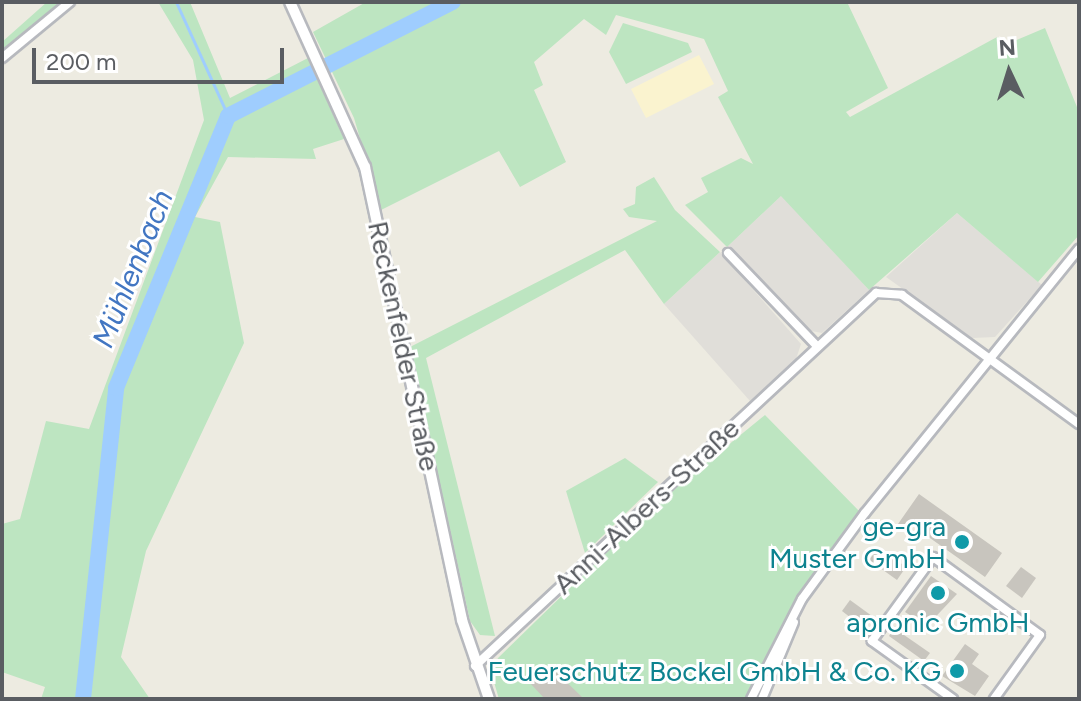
<!DOCTYPE html>
<meta charset="utf-8">
<style>
body{margin:0}
#map{position:relative;width:1081px;height:701px;overflow:hidden;background:#edebe1;font-family:Figtree,sans-serif}
div>[style]{position:absolute}
.industrial>*{inset:0;background:#e0ded9}
.green>*{inset:0;background:#bde5c1}
.sand>*{inset:0;background:#faf3cf}
.stream>*{height:3px;margin:-1.5px;padding:0 1.5px;transform-origin:1.5px;border-radius:1.5px;background:#9fcdfe}
.river>*{height:16px;margin:-8px;padding:0 8px;transform-origin:8px;border-radius:8px;background:#9fcdfe}
.building>*{inset:0;background:#c8c5be}
.roads{filter:drop-shadow(2px 0 #b7b9be) drop-shadow(-2px 0 #b7b9be) drop-shadow(0 2px #b7b9be) drop-shadow(0 -2px #b7b9be)}
.minor>*{height:8px;margin:-4px;padding:0 4px;transform-origin:4px;border-radius:4px;background:#fff}
.tertiary>*{height:10px;margin:-5px;padding:0 5px;transform-origin:5px;border-radius:5px;background:#fff}
.dots>*{width:22px;height:22px;translate:-50% -50%;box-sizing:border-box;border:4px solid #fff;border-radius:50%}
span{translate:-50% -50%;white-space:nowrap;text-align:center;line-height:1.15;-webkit-text-stroke:6px #fff;paint-order:stroke}
.street-label{font-size:28px;color:#5a5d62}
.culture-label{font-size:28px;color:#0d838f}
.right{translate:-100% -50%;text-align:right}
.water-label{font-size:30px;color:#4276c2;font-style:italic}
.frame{position:absolute;inset:0;border:4px solid #5a5d62;pointer-events:none}
.north{position:absolute;left:969px;top:32px;width:80px;height:80px;-webkit-text-stroke:6px #fff;paint-order:stroke;rotate:356deg;font-size:22px;font-weight:700;line-height:32px;text-align:center;color:#5a5d62}
.north::after{content:'';display:block;margin:auto;width:28px;height:36px;background:#5a5d62;clip-path:polygon(50% 0,100% 100%,50% 72%,0 100%)}
.scale{position:absolute;left:32px;top:48px;width:252px;height:36px;box-sizing:border-box;border:4px solid #5a5d62;border-top:0;padding-left:10px;font-size:24px;line-height:28px;white-space:nowrap;color:#5a5d62;-webkit-text-stroke:6px #fff;paint-order:stroke}
</style>
<div id="map">
<div class="industrial">
<div style="clip-path:polygon(782px 195px,869px 290px,822px 333px,806px 330px,727px 247px)"></div>
<div style="clip-path:polygon(957px 213px,1042px 285px,995px 337px,972px 338px,886px 277px)"></div>
<div style="clip-path:polygon(720px 252px,801px 344px,796px 359px,750px 401px,664px 304px)"></div>
</div>
<div class="green">
<div style="clip-path:polygon(47px 2px,63px 2px,2px 56px,2px 42px)"></div>
<div style="clip-path:polygon(158px 2px,190px 2px,230px 98px,308px 58px,344px 139px,313px 149px,316px 159px,228px 157px,195px 217px,220px 222px,244px 343px,146px 551px,121px 657px,150px 699px,41px 699px,45px 687px,2px 672px,2px 524px,20px 519px,46px 421px,89px 429px,204px 120px,193px 60px)"></div>
<div style="clip-path:polygon(366px 2px,847px 2px,888px 88px,846px 112px,850px 117px,997px 37px,1002px 46px,1045px 28px,1079px 112px,1079px 235px,1038px 282px,957px 213px,869px 290px,781px 196px,727px 247px,685px 205px,708px 192px,701px 178px,741px 158px,753px 164px,718px 97px,728px 91px,704px 39px,616px 15px,606px 35px,584px 19px,534px 62px,543px 85px,534px 90px,566px 162px,520px 187px,499px 151px,381px 210px,354px 118px,313px 32px)"></div>
<div style="clip-path:polygon(623px 23px,688px 43px,692px 52px,626px 84px,609px 52px)"></div>
<div style="clip-path:polygon(654px 177px,675px 210px,720px 252px,664px 304px,625px 250px,426px 358px,495px 636px,480px 635px,470px 621px,410px 347px,657px 221px,629px 217px,623px 209px,635px 204px,636px 187px)"></div>
<div style="clip-path:polygon(765px 415px,861px 513px,799px 596px,745px 699px,499px 699px,491px 672px,498px 658px,656px 504px)"></div>
<div style="clip-path:polygon(625px 458px,658px 482px,585px 553px,566px 491px)"></div>
</div>
<div class="sand">
<div style="clip-path:polygon(699px 55px,714px 84px,646px 118px,631px 89px)"></div>
</div>
<div class="stream">
<div style="left:176px;top:2px;width:125px;rotate:65.5deg"></div>
</div>
<div class="river">
<div style="left:83px;top:699px;width:313px;rotate:-83.9deg"></div>
<div style="left:116px;top:388px;width:294px;rotate:-67.6deg"></div>
<div style="left:228px;top:116px;width:252px;rotate:-26.9deg"></div>
</div>
<div class="building">
<div style="clip-path:polygon(919px 494px,1002px 553px,985px 577px,913px 526px,909px 532px,898px 524px)"></div>
<div style="clip-path:polygon(879px 547px,906px 567px,897px 580px,869px 560px)"></div>
<div style="clip-path:polygon(1021px 567px,1036px 578px,1022px 598px,1006px 586px)"></div>
<div style="clip-path:polygon(931px 576px,957px 594px,927px 626px,905px 612px)"></div>
<div style="clip-path:polygon(850px 600px,872px 616px,864px 628px,842px 611px)"></div>
<div style="clip-path:polygon(894px 628px,930px 653px,924px 661px,889px 636px)"></div>
<div style="clip-path:polygon(965px 644px,979px 654px,972px 664px,989px 676px,975px 696px,942px 676px)"></div>
<div style="clip-path:polygon(549px 665px,584px 699px,545px 699px,529px 682px)"></div>
</div>
<div class="roads">
<div class="minor">
<div style="left:2px;top:58px;width:88px;rotate:-39.5deg"></div>
<div style="left:728px;top:253px;width:129px;rotate:46.3deg"></div>
<div style="left:475px;top:666px;width:548px;rotate:-42.93deg"></div>
<div style="left:876px;top:293px;width:26px;rotate:4deg"></div>
<div style="left:902px;top:295px;width:219px;rotate:36.1deg"></div>
<div style="left:751px;top:699px;width:112px;rotate:-63deg"></div>
<div style="left:802px;top:599px;width:107px;rotate:-53.8deg"></div>
<div style="left:865px;top:513px;width:340px;rotate:-51deg"></div>
<div style="left:762px;top:699px;width:83px;rotate:-67.4deg"></div>
<div style="left:953px;top:699px;width:100px;rotate:-144.4deg"></div>
<div style="left:872px;top:641px;width:104px;rotate:-54deg"></div>
<div style="left:933px;top:557px;width:132px;rotate:36.1deg"></div>
<div style="left:1040px;top:635px;width:79px;rotate:125.7deg"></div>
</div>
<div class="tertiary">
<div style="left:290px;top:2px;width:181px;rotate:65.6deg"></div>
<div style="left:365px;top:167px;width:463px;rotate:77.9deg"></div>
<div style="left:462px;top:620px;width:83px;rotate:71.1deg"></div>
</div>
</div>
<div class="dots">
<div style="left:962px;top:542px;background:#0f9aa8"></div>
<div style="left:938px;top:593px;background:#0f9aa8"></div>
<div style="left:957px;top:671px;background:#0f9aa8"></div>
</div>
<div class="street-label">
<span style="left:404px;top:346px;rotate:78deg">Reckenfelder Straße</span>
<span style="left:646px;top:506px;rotate:-43deg">Anni-Albers-Straße</span>
</div>
<div class="culture-label">
<span class="right" style="left:946px;top:542px">ge-gra<br>Muster GmbH</span>
<span style="left:938px;top:622px">apronic GmbH</span>
<span class="right" style="left:941px;top:671px">Feuerschutz Bockel GmbH &amp; Co. KG</span>
</div>
<div class="water-label">
<span style="left:133px;top:269px;rotate:-68deg">Mühlenbach</span>
</div>
<div class="frame"></div>
<div class="north">N</div>
<div class="scale">200 m</div>
</div>
